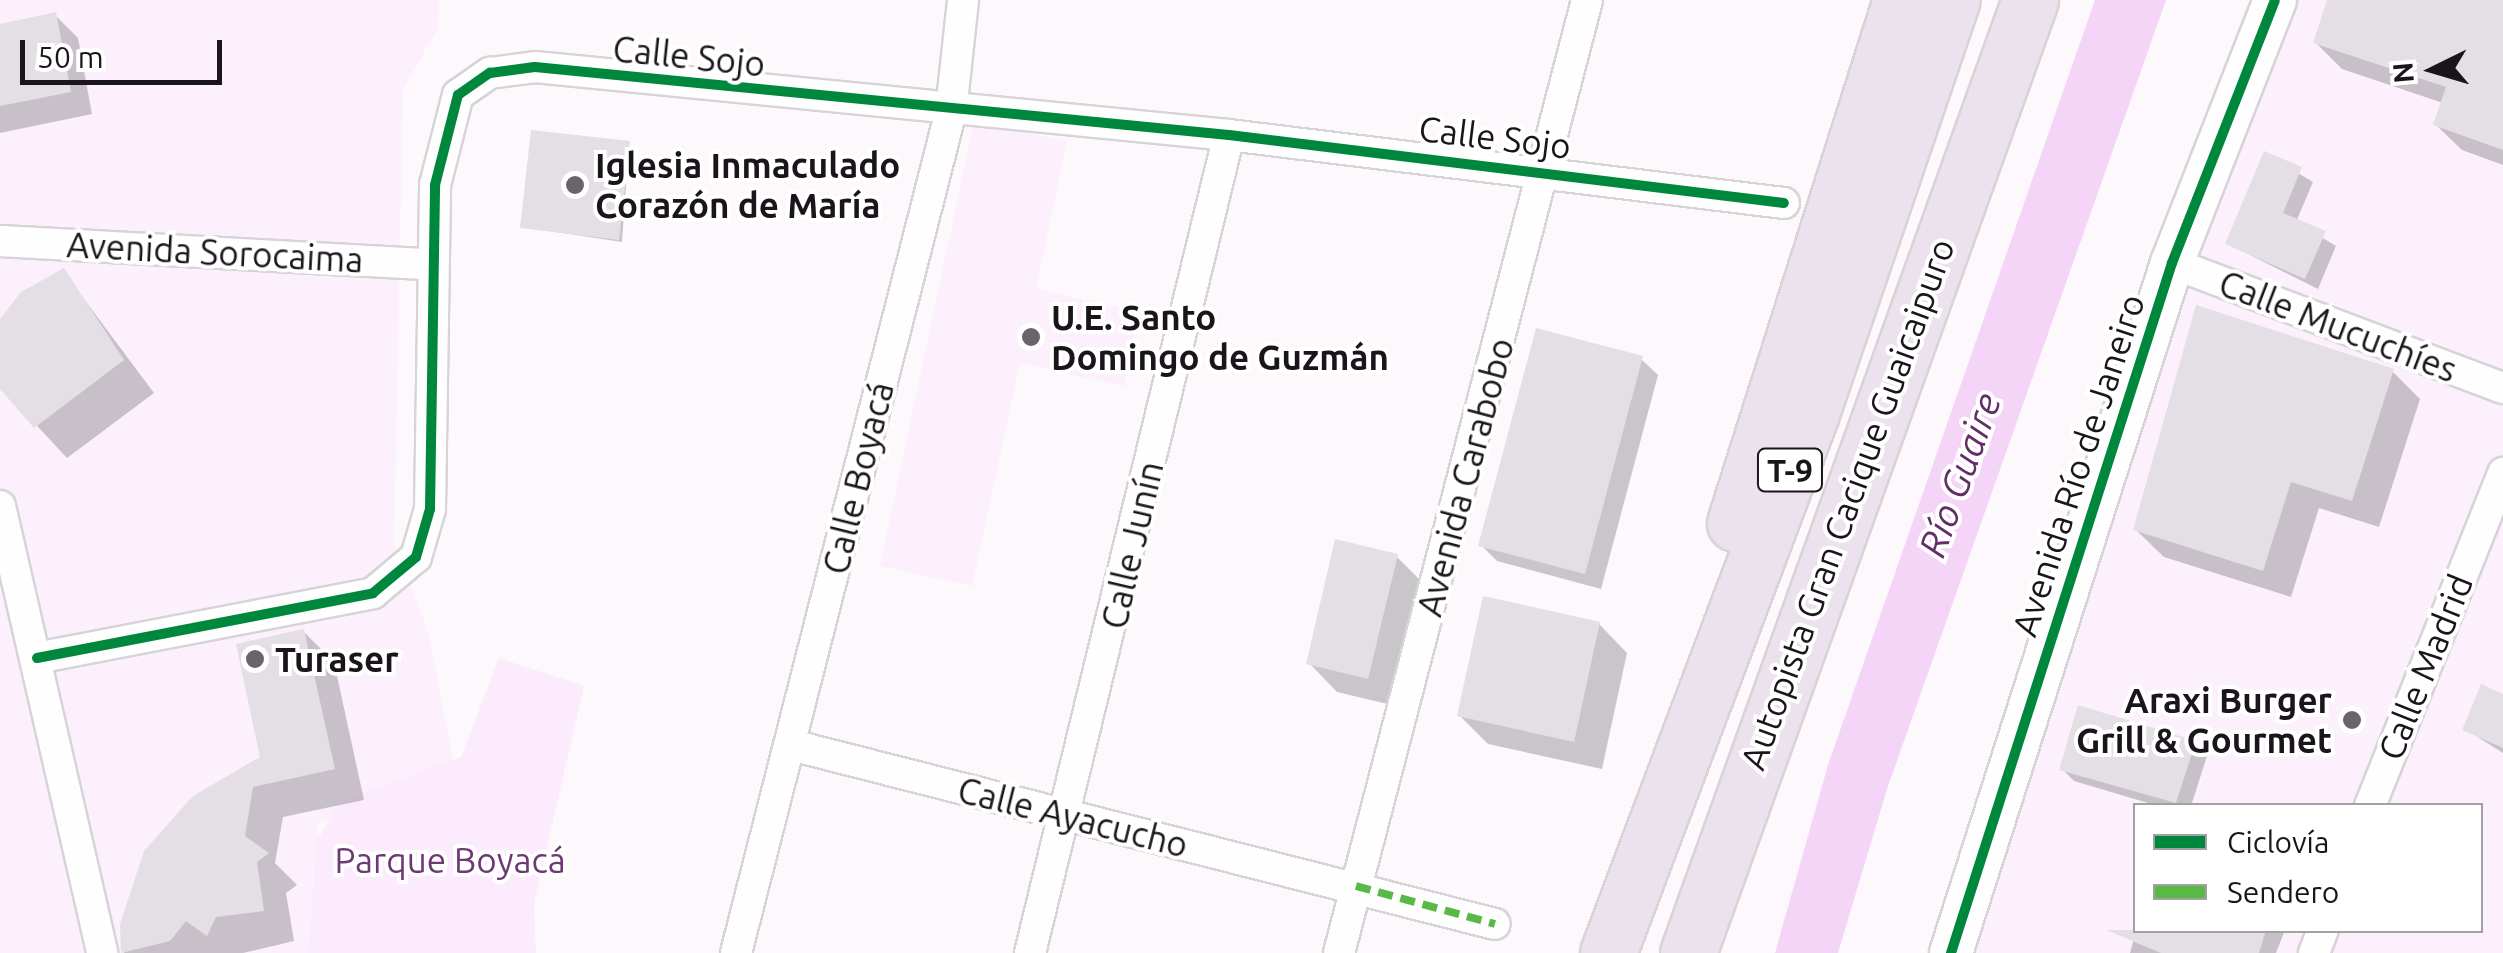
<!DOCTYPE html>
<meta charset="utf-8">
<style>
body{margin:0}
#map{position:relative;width:2503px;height:953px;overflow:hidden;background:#fcf8fc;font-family:Ubuntu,sans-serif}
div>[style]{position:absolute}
.built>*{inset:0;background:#fbf0fc}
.green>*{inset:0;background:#fceafd}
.water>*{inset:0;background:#f4d4f7}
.shadow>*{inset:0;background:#0003}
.building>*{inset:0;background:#e4dfe4}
.roads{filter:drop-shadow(2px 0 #d7d3d8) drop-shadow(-2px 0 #d7d3d8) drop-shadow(0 2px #d7d3d8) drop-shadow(0 -2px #d7d3d8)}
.street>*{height:30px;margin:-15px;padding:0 15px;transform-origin:15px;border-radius:15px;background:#fffeff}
.secondary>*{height:42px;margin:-21px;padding:0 21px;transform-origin:21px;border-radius:21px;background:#fffeff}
.highway>*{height:55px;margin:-27.5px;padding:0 27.5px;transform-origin:27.5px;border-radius:27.5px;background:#ece2ed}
.quiet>*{height:8px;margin-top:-4px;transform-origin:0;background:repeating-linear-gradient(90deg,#58b947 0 15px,transparent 0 23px)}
.cycleway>*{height:10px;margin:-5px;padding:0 5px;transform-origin:5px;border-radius:5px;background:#00873e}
.dots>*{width:28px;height:28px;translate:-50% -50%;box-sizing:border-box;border:5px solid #fff;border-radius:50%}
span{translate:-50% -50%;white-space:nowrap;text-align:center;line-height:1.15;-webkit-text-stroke:8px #fff;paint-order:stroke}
.shield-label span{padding:2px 8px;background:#fff;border:2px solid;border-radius:8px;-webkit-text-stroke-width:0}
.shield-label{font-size:32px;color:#1a151a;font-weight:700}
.street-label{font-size:35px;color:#1a151a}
.poi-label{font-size:35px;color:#1a151a;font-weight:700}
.left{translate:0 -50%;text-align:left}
.right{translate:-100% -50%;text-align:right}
.park-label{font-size:35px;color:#6d3973}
.water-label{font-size:38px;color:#612e67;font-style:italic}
.legend{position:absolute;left:2133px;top:803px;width:350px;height:130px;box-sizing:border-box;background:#fff;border:2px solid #a3a1a3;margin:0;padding:12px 18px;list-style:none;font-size:30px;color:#1a151a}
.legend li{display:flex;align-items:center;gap:20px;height:50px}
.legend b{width:50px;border:2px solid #a3a1a3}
.north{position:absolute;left:2383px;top:20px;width:100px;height:100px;-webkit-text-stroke:8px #fff;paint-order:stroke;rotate:265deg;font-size:28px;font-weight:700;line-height:40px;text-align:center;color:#1a151a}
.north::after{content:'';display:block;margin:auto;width:35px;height:45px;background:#1a151a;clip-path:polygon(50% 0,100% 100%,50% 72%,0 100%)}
.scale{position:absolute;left:20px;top:40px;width:202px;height:45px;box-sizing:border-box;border:5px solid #1a151a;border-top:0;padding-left:12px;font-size:30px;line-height:35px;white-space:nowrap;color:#1a151a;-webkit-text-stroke:8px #fff;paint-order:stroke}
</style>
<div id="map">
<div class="built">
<div style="clip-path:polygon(0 0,439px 0,438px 28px,403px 89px,394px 542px,429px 635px,459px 792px,316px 823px,342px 953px,0 953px)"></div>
<div style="clip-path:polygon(evenodd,2287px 0,2503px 0,2503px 953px,1959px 953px,2019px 757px,2287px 0,2136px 806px,2480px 806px,2480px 930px,2136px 930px,2136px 806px)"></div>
<div style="clip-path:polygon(974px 121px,1067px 141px,1036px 289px,1139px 312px,1124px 386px,1020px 363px,972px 586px,880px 566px)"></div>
</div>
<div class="green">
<div style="clip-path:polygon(499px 658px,584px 686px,534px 903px,536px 953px,309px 953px,316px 843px,340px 801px,461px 757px)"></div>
</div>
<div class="water">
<div style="clip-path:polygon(2095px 0,2166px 0,1887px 789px,1838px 953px,1775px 953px,1828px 765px)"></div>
</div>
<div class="shadow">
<div style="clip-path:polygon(2330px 0,2503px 0,2503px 165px,2462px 150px,2435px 124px,2443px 103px,2342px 69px,2316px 43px)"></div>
<div style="clip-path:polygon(55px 15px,78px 38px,92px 114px,0 133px,0 26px)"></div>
<div style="clip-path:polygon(629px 143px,622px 242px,523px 227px)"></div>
<div style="clip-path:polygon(2266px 154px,2313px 182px,2296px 222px,2336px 246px,2318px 289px,2228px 244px)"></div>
<div style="clip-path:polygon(63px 271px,154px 393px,67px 458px,0 386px,0 323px)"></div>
<div style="clip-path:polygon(2197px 308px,2392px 371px,2420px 399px,2379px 527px,2319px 508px,2291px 597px,2164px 557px,2136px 530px)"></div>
<div style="clip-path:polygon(1641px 359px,1658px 375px,1601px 589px,1497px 561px,1481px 545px)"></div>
<div style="clip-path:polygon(1396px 556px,1425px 585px,1396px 706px,1337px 692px,1309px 663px)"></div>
<div style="clip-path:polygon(1599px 624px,1627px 653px,1602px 769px,1488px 744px,1459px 715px)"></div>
<div style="clip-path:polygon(304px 632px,334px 662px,364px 800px,283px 817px,275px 863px,297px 885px,286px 893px,294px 941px,243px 953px,124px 953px,122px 924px,263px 758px)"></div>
<div style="clip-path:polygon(2503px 697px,2503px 753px,2465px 729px)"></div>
<div style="clip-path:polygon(2195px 743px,2207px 756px,2191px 806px,2158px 806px,2074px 781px,2062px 769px)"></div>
<div style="clip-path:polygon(2136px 930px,2285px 930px,2276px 953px,2130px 953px)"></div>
</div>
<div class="building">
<div style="clip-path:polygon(2327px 0,2503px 0,2503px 150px,2433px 125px,2446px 87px,2313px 43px)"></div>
<div style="clip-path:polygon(56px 12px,71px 92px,0 106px,0 24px)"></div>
<div style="clip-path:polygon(531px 130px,630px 141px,619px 240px,520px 228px)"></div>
<div style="clip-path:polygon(2264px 151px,2302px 167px,2283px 213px,2326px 231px,2305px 279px,2225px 244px)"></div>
<div style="clip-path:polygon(64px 268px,124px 360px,34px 428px,0 389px,0 319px,21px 292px)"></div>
<div style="clip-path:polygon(2196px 305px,2394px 369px,2352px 501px,2291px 482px,2263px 571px,2133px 530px)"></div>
<div style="clip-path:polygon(1536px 328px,1643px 356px,1585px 574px,1478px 546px)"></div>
<div style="clip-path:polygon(1335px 539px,1398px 554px,1368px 679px,1306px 664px)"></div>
<div style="clip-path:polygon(1483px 596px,1600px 622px,1574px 742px,1457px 716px)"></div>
<div style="clip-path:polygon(304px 629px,335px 769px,253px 787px,245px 836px,269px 853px,257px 862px,264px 911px,216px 917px,207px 936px,186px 921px,170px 941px,121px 953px,120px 924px,144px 851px,193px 796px,260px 757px,236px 644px)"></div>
<div style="clip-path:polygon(2481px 684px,2503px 694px,2503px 748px,2462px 730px)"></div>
<div style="clip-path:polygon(2078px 705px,2196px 741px,2176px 803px,2059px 770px)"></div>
<div style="clip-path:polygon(2106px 930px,2266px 930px,2259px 953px,2161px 953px)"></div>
</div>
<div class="roads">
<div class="street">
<div style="left:0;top:241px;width:432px;rotate:3.1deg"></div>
<div style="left:2172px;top:263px;width:354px;rotate:20.7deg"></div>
<div style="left:0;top:506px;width:458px;rotate:77.1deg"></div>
<div style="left:37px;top:658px;width:342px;rotate:-10.9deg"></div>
<div style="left:373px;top:593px;width:56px;rotate:-39.9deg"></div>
<div style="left:416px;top:557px;width:50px;rotate:-73.7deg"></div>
<div style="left:430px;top:509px;width:324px;rotate:-89.1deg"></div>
<div style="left:435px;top:185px;width:93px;rotate:-75.7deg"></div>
<div style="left:458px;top:95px;width:39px;rotate:-35deg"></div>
<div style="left:490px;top:73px;width:45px;rotate:-7.6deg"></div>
<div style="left:535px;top:67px;width:697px;rotate:5.6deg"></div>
<div style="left:1229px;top:135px;width:559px;rotate:6.99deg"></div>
<div style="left:791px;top:745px;width:726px;rotate:14.27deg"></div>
<div style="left:2370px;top:806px;width:359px;rotate:-68.2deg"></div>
<div style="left:736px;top:953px;width:869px;rotate:-75.68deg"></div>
<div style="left:951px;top:111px;width:112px;rotate:-83.8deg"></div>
<div style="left:1030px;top:953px;width:842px;rotate:-76.33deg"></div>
<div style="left:1339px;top:953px;width:985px;rotate:-75.41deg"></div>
<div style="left:2314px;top:953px;width:25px;rotate:-69deg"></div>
</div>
<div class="secondary">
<div style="left:1951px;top:953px;width:725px;rotate:-72.24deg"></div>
<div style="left:2172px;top:263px;width:282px;rotate:-68.6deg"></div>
</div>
<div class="highway">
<div style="left:1735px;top:523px;width:549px;rotate:-72.39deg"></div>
<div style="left:1608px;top:953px;width:574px;rotate:-69.39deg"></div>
<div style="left:1810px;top:416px;width:440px;rotate:-71.2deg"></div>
<div style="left:1688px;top:953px;width:1013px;rotate:-70.26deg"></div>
</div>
</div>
<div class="quiet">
<div style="left:1356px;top:886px;width:144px;rotate:15.3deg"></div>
</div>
<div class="cycleway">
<div style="left:37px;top:658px;width:342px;rotate:-10.9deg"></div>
<div style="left:373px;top:593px;width:56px;rotate:-39.9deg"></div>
<div style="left:416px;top:557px;width:50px;rotate:-73.7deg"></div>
<div style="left:430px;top:509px;width:324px;rotate:-89.1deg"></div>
<div style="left:435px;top:185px;width:93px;rotate:-75.7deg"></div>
<div style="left:458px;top:95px;width:39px;rotate:-35deg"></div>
<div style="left:490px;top:73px;width:45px;rotate:-7.6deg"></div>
<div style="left:535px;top:67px;width:697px;rotate:5.6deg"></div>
<div style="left:1229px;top:135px;width:559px;rotate:6.99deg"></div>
<div style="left:1951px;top:953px;width:725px;rotate:-72.24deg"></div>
<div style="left:2172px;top:263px;width:282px;rotate:-68.6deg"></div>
</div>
<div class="dots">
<div style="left:575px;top:185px;background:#696469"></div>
<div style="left:1031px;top:337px;background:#696469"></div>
<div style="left:255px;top:659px;background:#696469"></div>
<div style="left:2352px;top:720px;background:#696469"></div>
</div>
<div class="shield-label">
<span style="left:1790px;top:470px">T-9</span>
</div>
<div class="street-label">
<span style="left:689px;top:56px;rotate:6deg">Calle Sojo</span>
<span style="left:1495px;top:137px;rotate:7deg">Calle Sojo</span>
<span style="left:215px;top:252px;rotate:3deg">Avenida Sorocaima</span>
<span style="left:2338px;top:326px;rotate:21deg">Calle Mucuchíes</span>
<span style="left:2078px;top:465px;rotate:-72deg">Avenida Río de Janeiro</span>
<span style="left:1465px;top:477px;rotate:-75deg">Avenida Carabobo</span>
<span style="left:858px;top:478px;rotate:-76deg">Calle Boyacá</span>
<span style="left:1847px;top:504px;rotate:-70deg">Autopista Gran Cacique Guaicaipuro</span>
<span style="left:1132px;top:545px;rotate:-77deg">Calle Junín</span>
<span style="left:2425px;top:667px;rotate:-68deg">Calle Madrid</span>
<span style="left:1073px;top:817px;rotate:14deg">Calle Ayacucho</span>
</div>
<div class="poi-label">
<span class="left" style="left:595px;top:185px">Iglesia Inmaculado<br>Corazón de María</span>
<span class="left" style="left:1051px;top:337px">U.E. Santo<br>Domingo de Guzmán</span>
<span class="left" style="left:275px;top:659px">Turaser</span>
<span class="right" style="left:2332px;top:720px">Araxi Burger<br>Grill &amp; Gourmet</span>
</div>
<div class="park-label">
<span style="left:450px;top:860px">Parque Boyacá</span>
</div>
<div class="water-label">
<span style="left:1960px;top:475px;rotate:-70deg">Río Guaire</span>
</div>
<ul class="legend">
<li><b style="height:12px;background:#00873e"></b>Ciclovía</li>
<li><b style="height:12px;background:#58b947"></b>Sendero</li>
</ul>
<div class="north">N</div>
<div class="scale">50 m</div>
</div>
